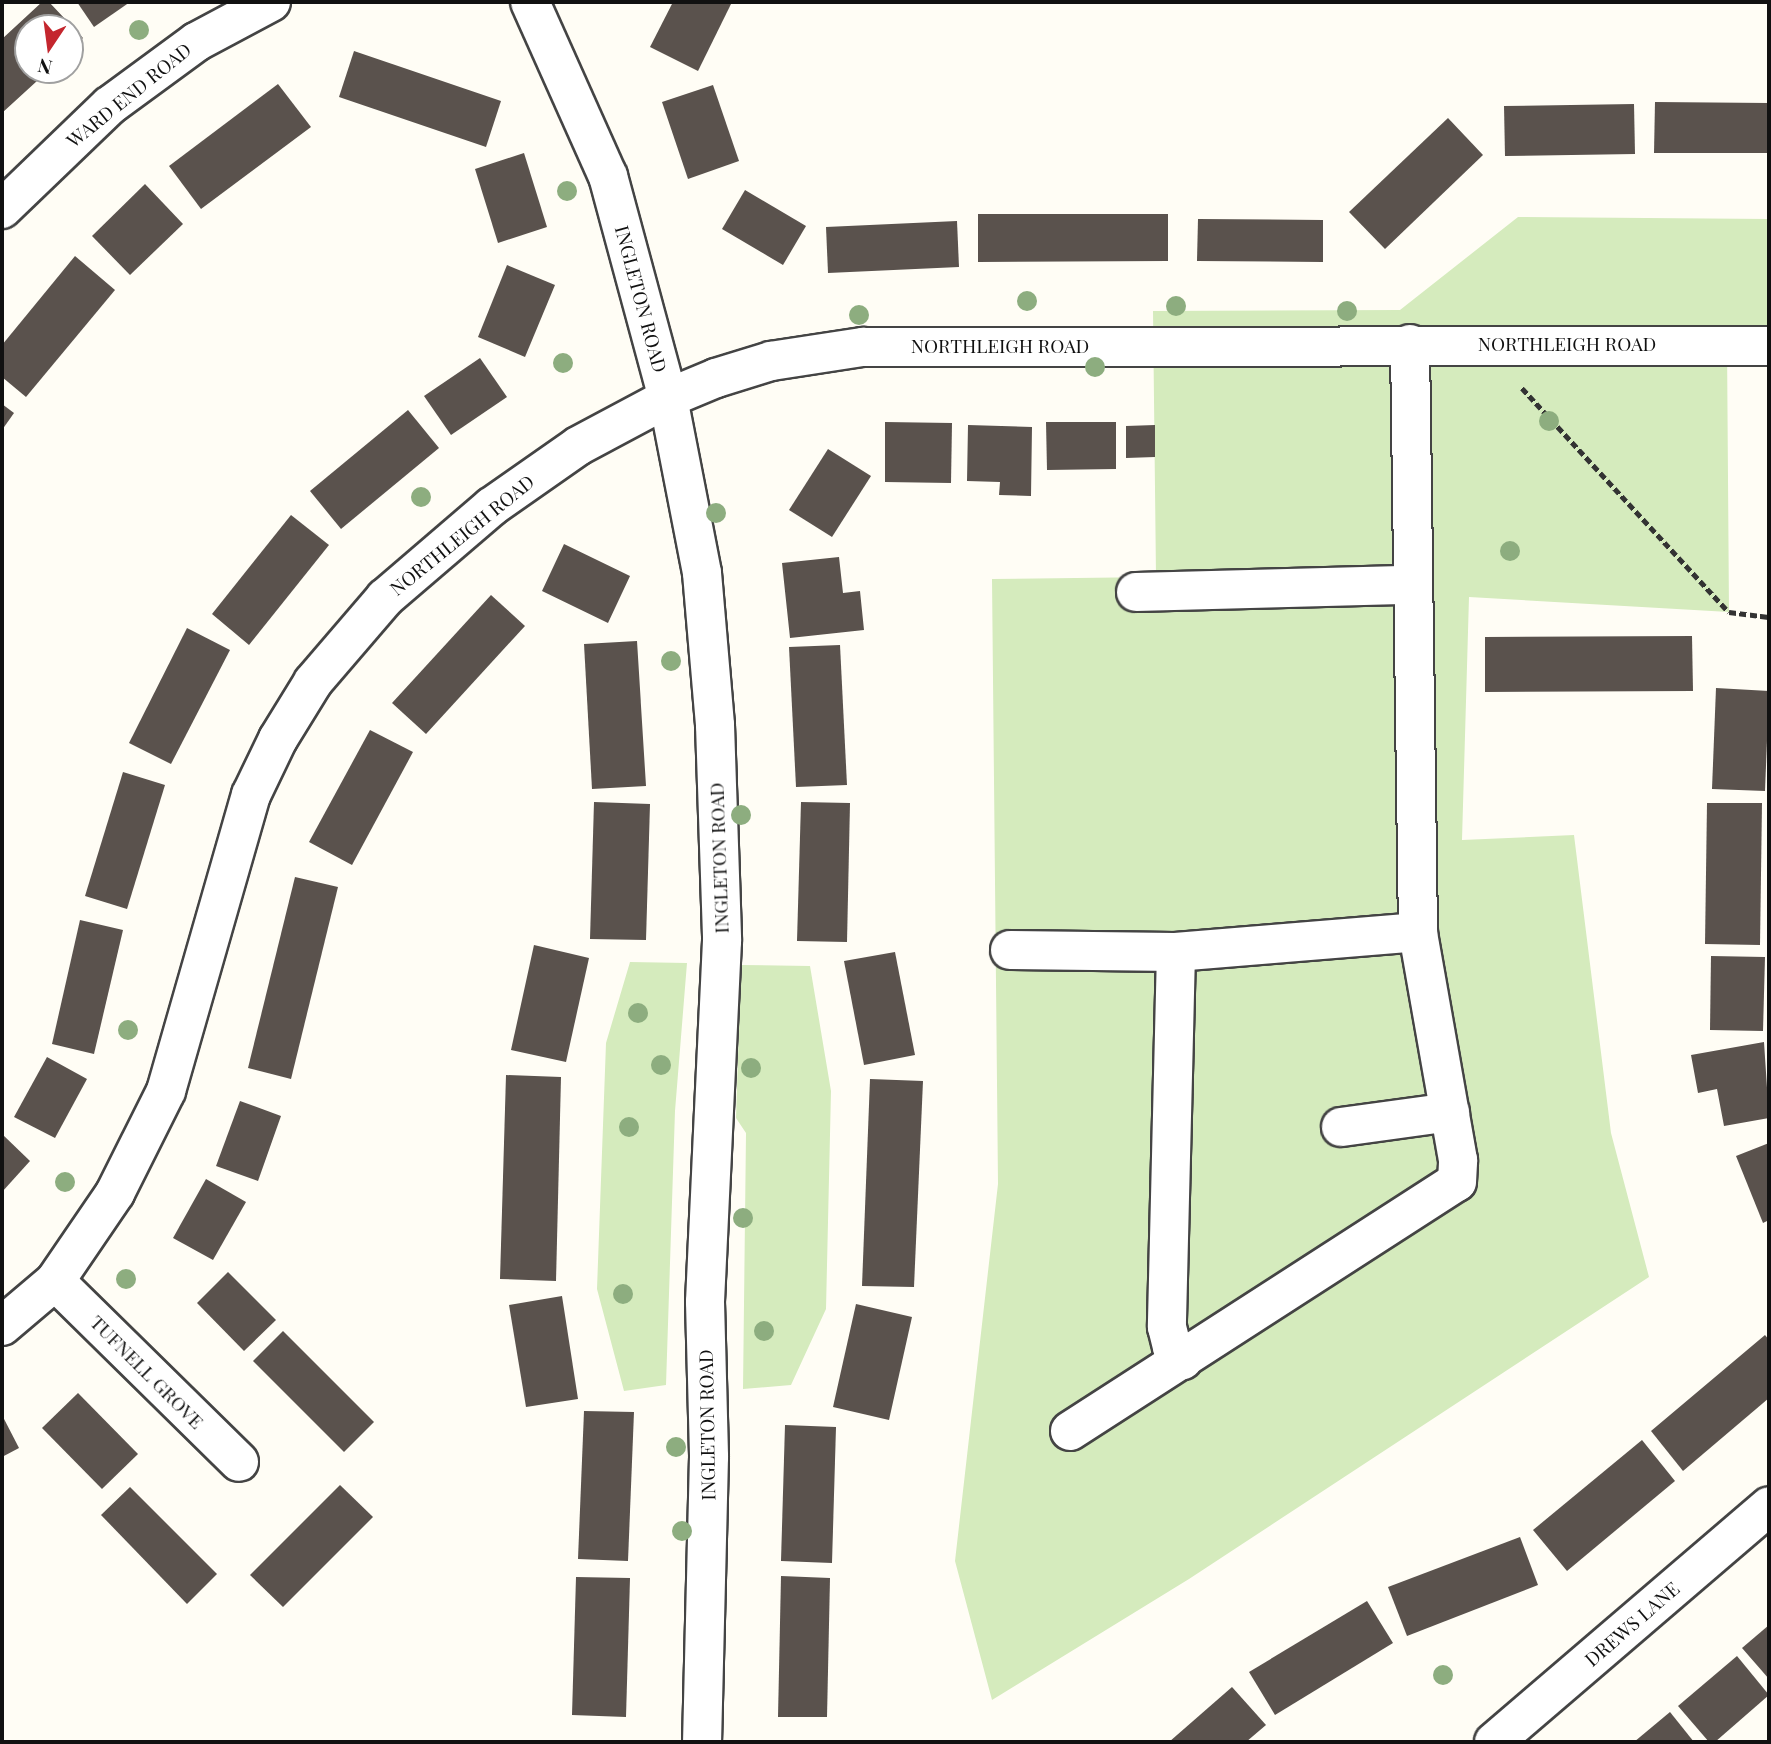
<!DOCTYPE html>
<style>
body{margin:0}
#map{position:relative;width:1771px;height:1744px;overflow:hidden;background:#fffdf5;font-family:"Playfair Display",serif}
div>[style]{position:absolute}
.green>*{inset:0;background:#d5ebbd}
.building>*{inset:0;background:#5a524d}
.path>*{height:4.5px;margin-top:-2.25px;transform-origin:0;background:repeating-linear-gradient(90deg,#333 0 7px,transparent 0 10.5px)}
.roads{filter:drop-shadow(2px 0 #444) drop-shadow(-2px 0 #444) drop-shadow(0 2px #444) drop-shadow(0 -2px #444)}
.minor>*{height:38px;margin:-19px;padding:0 19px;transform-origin:19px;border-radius:19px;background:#fff}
.trees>*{width:20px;height:20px;margin:-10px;border-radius:50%;background:#8dad7f}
span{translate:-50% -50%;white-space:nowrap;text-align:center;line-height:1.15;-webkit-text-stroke:7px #fff;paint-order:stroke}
.street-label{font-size:19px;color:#111}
.frame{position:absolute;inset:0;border:4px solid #111;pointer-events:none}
.north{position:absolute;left:14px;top:14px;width:70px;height:70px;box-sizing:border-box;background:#fff;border:2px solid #a0a0a0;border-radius:50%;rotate:193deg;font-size:19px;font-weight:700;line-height:28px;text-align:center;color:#111}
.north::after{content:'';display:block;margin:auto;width:24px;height:32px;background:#c4262e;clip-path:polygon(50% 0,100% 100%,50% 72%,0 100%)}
</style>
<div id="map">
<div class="green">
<div style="clip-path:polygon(1518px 217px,1769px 219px,1769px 344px,1727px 343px,1729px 612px,1469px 597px,1462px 840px,1574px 835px,1611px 1133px,1649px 1277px,1189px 1579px,992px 1700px,955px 1561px,998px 1184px,992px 579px,1156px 577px,1153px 311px,1400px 310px)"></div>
<div style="clip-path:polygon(630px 962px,687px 963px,675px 1111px,666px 1385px,624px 1391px,597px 1289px,606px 1043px)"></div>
<div style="clip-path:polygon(741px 965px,810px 966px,831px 1091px,826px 1309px,791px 1385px,743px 1389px,746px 1133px,736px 1118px)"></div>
</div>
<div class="building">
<div style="clip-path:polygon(42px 2px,49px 2px,83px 38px,70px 50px,70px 28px,28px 28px,28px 70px,49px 70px,2px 113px,2px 39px)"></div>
<div style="clip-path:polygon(77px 2px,130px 2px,94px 27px)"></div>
<div style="clip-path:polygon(673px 2px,732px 2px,698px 71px,650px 47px)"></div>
<div style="clip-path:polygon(354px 51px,501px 101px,486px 147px,339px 97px)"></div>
<div style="clip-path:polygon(278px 84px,311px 127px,201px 209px,169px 166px)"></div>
<div style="clip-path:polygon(713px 85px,739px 161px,688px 179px,662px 102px)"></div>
<div style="clip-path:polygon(1655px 102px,1769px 103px,1769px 153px,1654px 153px)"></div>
<div style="clip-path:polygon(1634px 104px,1635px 154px,1505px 156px,1504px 106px)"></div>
<div style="clip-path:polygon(1448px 118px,1483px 155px,1385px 249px,1349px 212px)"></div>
<div style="clip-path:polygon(524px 153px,547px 227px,498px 243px,475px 169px)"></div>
<div style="clip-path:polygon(145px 184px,183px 224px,130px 275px,92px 236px)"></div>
<div style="clip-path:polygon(745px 190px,806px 226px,783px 265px,722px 229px)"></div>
<div style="clip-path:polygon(978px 214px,1168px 214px,1168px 261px,978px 262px)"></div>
<div style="clip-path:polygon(1198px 219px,1323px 220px,1323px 262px,1197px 261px)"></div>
<div style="clip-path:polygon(957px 221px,959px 267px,828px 273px,826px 227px)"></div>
<div style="clip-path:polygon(75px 256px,115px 290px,26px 397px,2px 377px,2px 345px)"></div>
<div style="clip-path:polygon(507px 265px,555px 285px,525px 357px,478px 337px)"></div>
<div style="clip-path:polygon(480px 358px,507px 397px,451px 435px,424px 396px)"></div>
<div style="clip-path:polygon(2px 404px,14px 413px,2px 430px)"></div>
<div style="clip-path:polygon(408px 410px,439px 448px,341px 529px,310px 491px)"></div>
<div style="clip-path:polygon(885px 422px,952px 423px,951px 483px,885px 482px)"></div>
<div style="clip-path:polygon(1046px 422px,1116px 422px,1116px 469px,1047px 470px)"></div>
<div style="clip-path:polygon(968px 425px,1032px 427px,1031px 496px,999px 495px,1000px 482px,967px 481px)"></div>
<div style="clip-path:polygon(1155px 425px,1155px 457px,1126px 458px,1126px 426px)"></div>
<div style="clip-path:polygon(828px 449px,871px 476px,832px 537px,789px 510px)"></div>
<div style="clip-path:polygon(291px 515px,329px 545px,249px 645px,212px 614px)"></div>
<div style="clip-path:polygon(564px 544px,630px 576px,608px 623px,542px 591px)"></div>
<div style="clip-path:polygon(839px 557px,843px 593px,860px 591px,864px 630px,790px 638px,782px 563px)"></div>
<div style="clip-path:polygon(491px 595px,525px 626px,426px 734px,392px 703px)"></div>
<div style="clip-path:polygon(187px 628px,230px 650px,171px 764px,129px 743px)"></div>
<div style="clip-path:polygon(1692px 636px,1693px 691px,1485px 692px,1485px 637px)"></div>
<div style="clip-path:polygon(637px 641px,646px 786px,592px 789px,584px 644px)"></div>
<div style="clip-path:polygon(840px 645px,847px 785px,796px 787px,789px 647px)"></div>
<div style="clip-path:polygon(1716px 688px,1769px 691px,1765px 791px,1712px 789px)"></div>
<div style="clip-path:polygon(370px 730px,413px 752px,352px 865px,309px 842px)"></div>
<div style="clip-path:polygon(123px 772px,165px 785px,127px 909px,85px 896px)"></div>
<div style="clip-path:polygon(594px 802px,650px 804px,646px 940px,590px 939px)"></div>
<div style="clip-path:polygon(801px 802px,850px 803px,847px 942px,797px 941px)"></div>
<div style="clip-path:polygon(1707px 803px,1762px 803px,1760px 945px,1705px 944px)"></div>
<div style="clip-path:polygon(295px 877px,338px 887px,291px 1079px,248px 1068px)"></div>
<div style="clip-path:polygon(80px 920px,123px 930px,94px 1054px,52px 1044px)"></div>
<div style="clip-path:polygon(534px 945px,589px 958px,566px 1062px,511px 1050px)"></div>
<div style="clip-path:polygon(895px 952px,915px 1055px,864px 1065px,844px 961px)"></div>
<div style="clip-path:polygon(1711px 956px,1765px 957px,1763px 1031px,1710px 1030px)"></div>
<div style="clip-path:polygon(1764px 1042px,1769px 1118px,1724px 1126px,1717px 1089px,1698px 1093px,1691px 1055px)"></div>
<div style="clip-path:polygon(47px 1057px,87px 1079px,55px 1138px,14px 1117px)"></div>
<div style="clip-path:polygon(506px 1075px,561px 1077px,556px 1281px,500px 1279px)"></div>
<div style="clip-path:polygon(870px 1079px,923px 1081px,914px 1287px,862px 1286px)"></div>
<div style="clip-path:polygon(240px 1101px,281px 1116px,258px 1181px,216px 1166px)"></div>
<div style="clip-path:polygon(2px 1134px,30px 1161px,2px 1192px)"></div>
<div style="clip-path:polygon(1769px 1143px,1769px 1220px,1763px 1223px,1736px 1156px)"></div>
<div style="clip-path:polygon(206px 1179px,246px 1202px,213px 1260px,173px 1238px)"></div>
<div style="clip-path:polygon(228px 1272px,276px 1320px,244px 1351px,197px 1303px)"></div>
<div style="clip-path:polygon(562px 1296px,578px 1399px,526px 1407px,509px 1305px)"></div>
<div style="clip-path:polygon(856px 1304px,912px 1317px,889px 1420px,833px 1407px)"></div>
<div style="clip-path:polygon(283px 1331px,374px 1422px,344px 1452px,253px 1361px)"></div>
<div style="clip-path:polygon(1765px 1335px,1769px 1340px,1769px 1398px,1683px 1471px,1651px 1431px)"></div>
<div style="clip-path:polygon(78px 1393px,138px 1454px,102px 1489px,42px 1428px)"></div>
<div style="clip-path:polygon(584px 1411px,634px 1412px,628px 1561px,578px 1559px)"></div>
<div style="clip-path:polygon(2px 1415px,19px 1448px,2px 1457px)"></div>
<div style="clip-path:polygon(785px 1425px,836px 1427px,832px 1563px,781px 1561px)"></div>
<div style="clip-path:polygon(1642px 1440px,1675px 1481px,1567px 1571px,1533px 1530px)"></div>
<div style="clip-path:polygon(340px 1485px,373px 1517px,283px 1607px,250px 1575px)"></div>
<div style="clip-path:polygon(130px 1487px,217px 1574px,187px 1604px,101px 1515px)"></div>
<div style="clip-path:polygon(1520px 1537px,1538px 1585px,1407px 1636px,1388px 1587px)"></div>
<div style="clip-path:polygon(781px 1576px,830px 1578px,827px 1717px,778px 1717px)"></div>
<div style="clip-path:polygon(576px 1577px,630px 1578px,626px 1717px,572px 1715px)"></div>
<div style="clip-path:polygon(1367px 1601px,1393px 1643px,1275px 1715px,1249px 1672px)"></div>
<div style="clip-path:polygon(1769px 1625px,1769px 1679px,1742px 1648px)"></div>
<div style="clip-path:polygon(1737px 1656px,1769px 1695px,1715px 1742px,1709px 1742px,1678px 1706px)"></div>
<div style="clip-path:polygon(1232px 1687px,1266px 1725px,1246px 1742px,1169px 1742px)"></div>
<div style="clip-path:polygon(1670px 1712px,1694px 1742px,1634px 1742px)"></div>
</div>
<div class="path">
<div style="left:1522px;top:388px;width:305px;rotate:47.3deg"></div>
<div style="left:1729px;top:612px;width:40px;rotate:7.1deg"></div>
</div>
<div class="roads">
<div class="minor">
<div style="left:530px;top:2px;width:191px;rotate:65.9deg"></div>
<div style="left:608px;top:176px;width:230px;rotate:74.9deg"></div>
<div style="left:668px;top:398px;width:178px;rotate:79deg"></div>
<div style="left:702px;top:573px;width:153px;rotate:85.1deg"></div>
<div style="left:715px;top:725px;width:216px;rotate:88.1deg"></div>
<div style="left:722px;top:941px;width:361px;rotate:92.7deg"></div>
<div style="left:705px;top:1302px;width:155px;rotate:88.5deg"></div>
<div style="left:709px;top:1457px;width:285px;rotate:91.4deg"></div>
<div style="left:2px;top:209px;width:149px;rotate:-43.9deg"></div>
<div style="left:109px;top:106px;width:108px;rotate:-36.3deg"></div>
<div style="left:196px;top:42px;width:85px;rotate:-28.1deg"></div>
<div style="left:1136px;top:592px;width:275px;rotate:-1.5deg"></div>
<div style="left:1010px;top:950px;width:166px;rotate:0.7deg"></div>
<div style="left:1176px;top:952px;width:375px;rotate:91.4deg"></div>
<div style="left:1167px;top:1327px;width:21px;rotate:76deg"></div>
<div style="left:1172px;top:1347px;width:17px;rotate:50deg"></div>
<div style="left:1176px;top:952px;width:243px;rotate:-4.7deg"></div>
<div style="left:1341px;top:1127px;width:110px;rotate:-7.8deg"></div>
<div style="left:55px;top:1281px;width:258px;rotate:44.5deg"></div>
<div style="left:2px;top:1326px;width:70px;rotate:-40.3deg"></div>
<div style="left:55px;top:1281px;width:107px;rotate:-55.7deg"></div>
<div style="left:115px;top:1193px;width:114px;rotate:-63.4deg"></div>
<div style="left:166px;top:1091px;width:308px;rotate:-74deg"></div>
<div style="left:251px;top:795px;width:62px;rotate:-64.3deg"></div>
<div style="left:278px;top:739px;width:67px;rotate:-58.4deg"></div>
<div style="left:313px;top:682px;width:111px;rotate:-49.4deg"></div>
<div style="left:385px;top:598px;width:140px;rotate:-40.6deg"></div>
<div style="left:491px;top:507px;width:106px;rotate:-35deg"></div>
<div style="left:578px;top:446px;width:102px;rotate:-28.1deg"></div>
<div style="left:668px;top:398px;width:52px;rotate:-22.6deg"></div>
<div style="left:716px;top:378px;width:58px;rotate:-17.2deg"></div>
<div style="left:771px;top:361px;width:93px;rotate:-8.7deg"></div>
<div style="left:863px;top:347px;width:906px;rotate:-0.06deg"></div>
<div style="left:1070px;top:1431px;width:460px;rotate:-32.8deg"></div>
<div style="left:1457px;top:1182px;width:22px;rotate:-87deg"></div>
<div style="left:1458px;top:1160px;width:231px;rotate:-100deg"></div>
<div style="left:1418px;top:932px;width:588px;rotate:-90.78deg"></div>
<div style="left:1494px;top:1742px;width:362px;rotate:-40.6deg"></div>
</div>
</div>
<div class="trees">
<div style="left:139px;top:30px"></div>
<div style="left:567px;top:191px"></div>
<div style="left:1027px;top:301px"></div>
<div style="left:1176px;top:306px"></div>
<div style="left:1347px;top:311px"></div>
<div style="left:859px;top:315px"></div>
<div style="left:563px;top:363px"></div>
<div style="left:1095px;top:367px"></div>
<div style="left:1549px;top:421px"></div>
<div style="left:421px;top:497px"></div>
<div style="left:716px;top:513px"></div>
<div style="left:1510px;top:551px"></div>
<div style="left:671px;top:661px"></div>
<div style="left:741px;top:815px"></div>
<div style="left:638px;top:1013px"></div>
<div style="left:128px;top:1030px"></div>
<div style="left:661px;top:1065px"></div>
<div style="left:751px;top:1068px"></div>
<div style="left:629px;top:1127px"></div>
<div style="left:65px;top:1182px"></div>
<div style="left:743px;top:1218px"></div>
<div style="left:126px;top:1279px"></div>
<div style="left:623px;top:1294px"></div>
<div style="left:764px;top:1331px"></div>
<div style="left:676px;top:1447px"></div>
<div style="left:682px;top:1531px"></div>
<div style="left:1443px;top:1675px"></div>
</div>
<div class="street-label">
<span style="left:129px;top:95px;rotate:-39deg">WARD END ROAD</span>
<span style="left:641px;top:299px;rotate:75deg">INGLETON ROAD</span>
<span style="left:1567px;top:344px">NORTHLEIGH ROAD</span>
<span style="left:1000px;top:346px">NORTHLEIGH ROAD</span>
<span style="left:462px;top:535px;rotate:-39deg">NORTHLEIGH ROAD</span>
<span style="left:719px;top:858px;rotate:-92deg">INGLETON ROAD</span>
<span style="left:147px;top:1372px;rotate:45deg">TUFNELL GROVE</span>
<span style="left:707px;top:1425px;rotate:-91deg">INGLETON ROAD</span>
<span style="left:1632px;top:1624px;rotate:-41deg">DREWS LANE</span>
</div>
<div class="frame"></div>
<div class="north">N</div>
</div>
